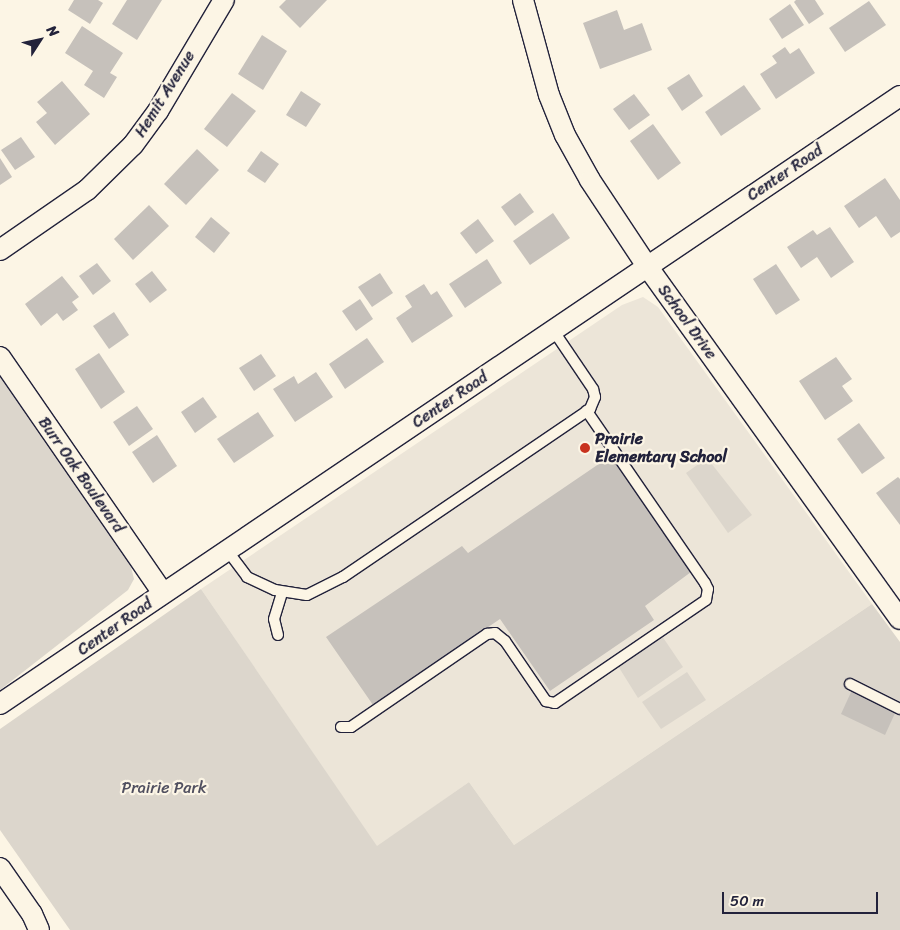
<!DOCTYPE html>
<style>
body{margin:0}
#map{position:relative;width:900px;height:930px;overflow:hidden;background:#fcf5e5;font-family:Sriracha,sans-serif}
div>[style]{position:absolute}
.built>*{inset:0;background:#ece5d8}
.green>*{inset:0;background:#dcd6cc}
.building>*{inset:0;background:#c6c1bb}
.roads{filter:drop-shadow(1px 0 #22223b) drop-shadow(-1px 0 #22223b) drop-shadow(0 1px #22223b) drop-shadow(0 -1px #22223b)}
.service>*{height:10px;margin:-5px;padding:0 5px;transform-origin:5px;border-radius:5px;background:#fcf5e5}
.minor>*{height:20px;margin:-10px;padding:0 10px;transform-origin:10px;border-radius:10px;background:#fcf5e5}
.dots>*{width:14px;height:14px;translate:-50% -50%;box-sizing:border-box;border:2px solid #fcf5e5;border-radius:50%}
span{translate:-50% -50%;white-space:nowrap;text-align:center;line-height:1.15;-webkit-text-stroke:4.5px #fcf5e5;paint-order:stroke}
.street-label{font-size:16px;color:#22223b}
.poi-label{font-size:16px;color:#22223b;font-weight:700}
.left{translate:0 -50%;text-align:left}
.park-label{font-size:16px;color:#504f5f}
.north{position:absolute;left:15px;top:15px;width:50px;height:50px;-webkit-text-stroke:4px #fcf5e5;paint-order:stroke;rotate:55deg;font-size:14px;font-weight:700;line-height:20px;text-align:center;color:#22223b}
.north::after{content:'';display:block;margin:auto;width:18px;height:22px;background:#22223b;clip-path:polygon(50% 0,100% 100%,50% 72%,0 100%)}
.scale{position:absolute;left:722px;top:892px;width:156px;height:22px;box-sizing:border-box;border:2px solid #22223b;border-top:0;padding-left:6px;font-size:15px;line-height:18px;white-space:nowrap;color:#22223b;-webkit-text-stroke:4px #fcf5e5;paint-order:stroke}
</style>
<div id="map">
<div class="built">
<div style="clip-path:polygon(643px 297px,658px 307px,872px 604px,514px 845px,469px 782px,377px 847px,201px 589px,622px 305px)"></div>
</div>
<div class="green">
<div style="clip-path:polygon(0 377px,131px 567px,134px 579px,128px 590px,0 690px)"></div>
<div style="clip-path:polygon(707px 458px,752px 515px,728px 533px,686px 473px)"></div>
<div style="clip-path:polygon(201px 589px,377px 846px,469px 782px,514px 845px,872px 604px,900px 642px,900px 930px,70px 930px,0 830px,0 729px)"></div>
<div style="clip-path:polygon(662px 636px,683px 667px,638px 698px,618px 666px)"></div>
<div style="clip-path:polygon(687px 672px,706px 700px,661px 729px,642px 702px)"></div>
</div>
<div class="building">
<div style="clip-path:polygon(74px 0,98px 0,103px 3px,90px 24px,68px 10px)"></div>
<div style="clip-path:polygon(127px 0,162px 0,137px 40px,112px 24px)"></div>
<div style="clip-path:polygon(286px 0,327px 0,300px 28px,279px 7px)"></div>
<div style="clip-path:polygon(796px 0,815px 0,824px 14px,809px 24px,794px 2px)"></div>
<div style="clip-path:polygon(869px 1px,886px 25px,845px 52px,829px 28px)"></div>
<div style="clip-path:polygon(790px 4px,804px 25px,782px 39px,769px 19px)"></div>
<div style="clip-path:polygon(617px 10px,624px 30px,642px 23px,652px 50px,600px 69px,583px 23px)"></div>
<div style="clip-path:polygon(82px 26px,123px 53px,110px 73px,117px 77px,104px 98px,84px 85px,93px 71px,65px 53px)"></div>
<div style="clip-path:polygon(262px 35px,287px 51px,263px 90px,238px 74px)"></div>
<div style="clip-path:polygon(785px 47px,790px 54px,799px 48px,815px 73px,776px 99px,760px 74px,777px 63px,772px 56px)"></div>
<div style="clip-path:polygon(689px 74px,703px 96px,682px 111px,667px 88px)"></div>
<div style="clip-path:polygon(62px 81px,90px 114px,55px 145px,36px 122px,47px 113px,37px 102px)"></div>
<div style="clip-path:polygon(744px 85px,761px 109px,721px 136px,705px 112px)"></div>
<div style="clip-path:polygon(301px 91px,321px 104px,306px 127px,286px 115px)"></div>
<div style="clip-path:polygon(232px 93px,256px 111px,227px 147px,204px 129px)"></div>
<div style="clip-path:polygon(634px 94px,650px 115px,629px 130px,613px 109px)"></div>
<div style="clip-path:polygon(653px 124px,681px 163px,658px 180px,630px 141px)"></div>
<div style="clip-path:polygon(21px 137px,35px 157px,15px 170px,1px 150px)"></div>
<div style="clip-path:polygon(197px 149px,219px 170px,186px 205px,164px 184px)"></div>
<div style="clip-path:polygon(261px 151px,279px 164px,265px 183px,247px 171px)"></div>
<div style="clip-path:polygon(0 158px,12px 177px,0 185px)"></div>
<div style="clip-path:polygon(885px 178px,900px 200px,900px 232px,891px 238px,876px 216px,859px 228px,844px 206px)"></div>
<div style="clip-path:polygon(520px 193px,534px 212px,515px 226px,501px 207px)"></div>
<div style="clip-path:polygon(149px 205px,169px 226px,133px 260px,114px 239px)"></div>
<div style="clip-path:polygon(553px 213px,570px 238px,530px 265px,513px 241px)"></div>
<div style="clip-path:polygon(211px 217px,230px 233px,214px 253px,195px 237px)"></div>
<div style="clip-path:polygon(478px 219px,494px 241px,476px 254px,460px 233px)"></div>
<div style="clip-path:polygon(830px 227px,854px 262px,831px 278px,817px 257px,801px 268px,787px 247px,813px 230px,817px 235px)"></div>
<div style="clip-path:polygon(487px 259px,502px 283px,465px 308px,449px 284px)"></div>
<div style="clip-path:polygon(97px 263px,111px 281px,93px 295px,79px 276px)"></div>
<div style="clip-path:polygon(776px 264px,800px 300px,776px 315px,753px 279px)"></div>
<div style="clip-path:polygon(152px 271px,167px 290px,150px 303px,135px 284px)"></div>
<div style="clip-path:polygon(380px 273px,393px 293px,372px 307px,358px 287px)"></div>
<div style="clip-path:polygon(62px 276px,79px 297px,72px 302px,78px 310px,63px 321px,57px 313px,41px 326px,25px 304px)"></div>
<div style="clip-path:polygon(424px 284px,431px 295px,437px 291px,453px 316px,412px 343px,396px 318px,412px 307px,405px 296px)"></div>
<div style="clip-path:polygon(360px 299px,373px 319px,356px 331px,342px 311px)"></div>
<div style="clip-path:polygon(114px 312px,129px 335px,109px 349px,93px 326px)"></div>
<div style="clip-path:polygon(367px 338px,384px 362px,345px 389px,329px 364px)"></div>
<div style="clip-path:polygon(99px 353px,125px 392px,101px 409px,75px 369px)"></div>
<div style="clip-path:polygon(261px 354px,276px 376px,254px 391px,239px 368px)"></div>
<div style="clip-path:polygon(836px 357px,852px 379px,842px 386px,853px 401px,825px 420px,799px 381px)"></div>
<div style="clip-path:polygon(316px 372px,333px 397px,295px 422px,273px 389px,294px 376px,298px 384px)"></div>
<div style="clip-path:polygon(203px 397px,217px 417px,195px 433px,181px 412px)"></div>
<div style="clip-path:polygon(137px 406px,153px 429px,129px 446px,113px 422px)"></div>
<div style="clip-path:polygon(258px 412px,274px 436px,234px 463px,217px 439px)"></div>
<div style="clip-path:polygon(859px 423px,885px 458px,862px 474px,837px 439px)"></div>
<div style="clip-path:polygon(157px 435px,177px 466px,153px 483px,132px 452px)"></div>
<div style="clip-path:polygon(612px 455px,691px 572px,645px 606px,654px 620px,550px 691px,500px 619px,373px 705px,326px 637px,462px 546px,468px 553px)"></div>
<div style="clip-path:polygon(898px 477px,900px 479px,900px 525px,876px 493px)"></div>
<div style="clip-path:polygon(852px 690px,896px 711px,885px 735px,841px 714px)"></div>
</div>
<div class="roads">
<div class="service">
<div style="left:227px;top:550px;width:34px;rotate:53deg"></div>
<div style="left:247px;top:577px;width:31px;rotate:25deg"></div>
<div style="left:275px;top:590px;width:32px;rotate:9deg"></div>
<div style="left:307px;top:595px;width:40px;rotate:-26.6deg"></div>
<div style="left:343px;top:577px;width:299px;rotate:-34.2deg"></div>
<div style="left:590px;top:409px;width:13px;rotate:-67deg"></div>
<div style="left:595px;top:397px;width:8px;rotate:-104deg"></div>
<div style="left:593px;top:389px;width:71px;rotate:-124.1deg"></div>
<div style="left:278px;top:635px;width:16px;rotate:-104deg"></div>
<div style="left:274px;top:619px;width:28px;rotate:-73deg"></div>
<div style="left:850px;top:684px;width:56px;rotate:26.6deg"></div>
<div style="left:341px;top:727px;width:10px"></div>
<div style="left:351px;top:727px;width:165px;rotate:-34.4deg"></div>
<div style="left:487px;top:634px;width:8px;rotate:-7deg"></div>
<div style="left:495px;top:633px;width:13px;rotate:39deg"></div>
<div style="left:505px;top:641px;width:73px;rotate:55.7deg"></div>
<div style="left:546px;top:701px;width:9px;rotate:13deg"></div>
<div style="left:555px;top:703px;width:183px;rotate:-34.3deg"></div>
<div style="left:706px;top:600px;width:11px;rotate:-80deg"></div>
<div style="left:708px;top:589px;width:7px;rotate:-117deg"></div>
<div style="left:705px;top:583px;width:209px;rotate:-124.5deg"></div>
</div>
<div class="minor">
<div style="left:523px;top:0;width:98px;rotate:74.7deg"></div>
<div style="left:549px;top:95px;width:43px;rotate:68.2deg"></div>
<div style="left:565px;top:135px;width:51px;rotate:60.9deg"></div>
<div style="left:590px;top:180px;width:103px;rotate:56.5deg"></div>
<div style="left:647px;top:266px;width:434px;rotate:54.4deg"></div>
<div style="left:0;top:250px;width:106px;rotate:-34.6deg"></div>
<div style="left:87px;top:190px;width:64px;rotate:-44.4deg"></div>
<div style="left:133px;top:145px;width:42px;rotate:-53.7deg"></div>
<div style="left:158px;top:111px;width:129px;rotate:-59.3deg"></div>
<div style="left:0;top:357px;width:287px;rotate:55.4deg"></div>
<div style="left:0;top:704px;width:1086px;rotate:-34.04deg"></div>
<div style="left:0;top:868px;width:56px;rotate:55.2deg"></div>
<div style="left:32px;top:914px;width:17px;rotate:66deg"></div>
</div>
</div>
<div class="dots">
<div style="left:585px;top:448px;background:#c8321e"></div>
</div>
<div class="street-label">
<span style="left:165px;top:94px;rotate:-58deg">Hemit Avenue</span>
<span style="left:785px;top:173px;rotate:-34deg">Center Road</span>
<span style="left:687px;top:322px;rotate:54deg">School Drive</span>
<span style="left:450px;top:400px;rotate:-34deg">Center Road</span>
<span style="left:81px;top:475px;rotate:55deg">Burr Oak Boulevard</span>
<span style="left:115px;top:627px;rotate:-35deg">Center Road</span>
</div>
<div class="poi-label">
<span class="left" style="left:595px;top:448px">Prairie<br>Elementary School</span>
</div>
<div class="park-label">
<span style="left:164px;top:788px">Prairie Park</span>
</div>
<div class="north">N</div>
<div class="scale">50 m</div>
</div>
